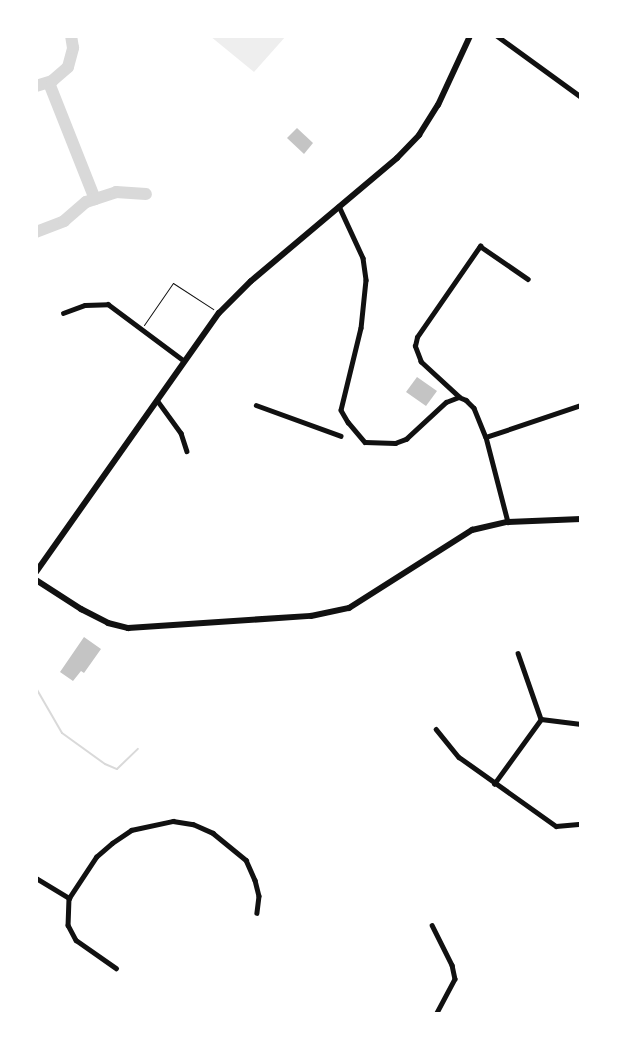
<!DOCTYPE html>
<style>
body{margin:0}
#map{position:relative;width:617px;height:1050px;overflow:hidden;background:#fff;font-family:Inter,sans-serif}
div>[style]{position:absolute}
.green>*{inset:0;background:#eee}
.stream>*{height:2px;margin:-1px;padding:0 1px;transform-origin:1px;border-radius:1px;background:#d9d9d9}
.river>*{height:12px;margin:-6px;padding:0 6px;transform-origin:6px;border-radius:6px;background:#d9d9d9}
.building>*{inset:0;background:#c4c4c4}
.path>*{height:1px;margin:-0.5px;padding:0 0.5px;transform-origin:0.5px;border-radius:0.5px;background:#111}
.minor>*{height:4.5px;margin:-2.25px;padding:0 2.25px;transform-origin:2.25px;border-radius:2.25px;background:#111}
.tertiary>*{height:5px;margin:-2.5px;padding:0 2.5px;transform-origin:2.5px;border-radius:2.5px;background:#111}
.primary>*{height:6px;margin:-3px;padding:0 3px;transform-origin:3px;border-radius:3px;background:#111}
span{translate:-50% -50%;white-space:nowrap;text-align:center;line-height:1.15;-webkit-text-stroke:4px #fff;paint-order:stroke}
.frame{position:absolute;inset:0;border:38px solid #fff;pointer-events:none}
</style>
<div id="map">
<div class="green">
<div style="clip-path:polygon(210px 36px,286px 36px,254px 72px)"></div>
</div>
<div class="stream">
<div style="left:36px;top:688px;width:52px;rotate:60deg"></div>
<div style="left:62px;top:733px;width:53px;rotate:35.8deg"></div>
<div style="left:105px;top:764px;width:13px;rotate:23deg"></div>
<div style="left:117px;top:769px;width:29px;rotate:-44deg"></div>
</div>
<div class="river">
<div style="left:49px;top:83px;width:125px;rotate:68.4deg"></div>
<div style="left:36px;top:86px;width:17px;rotate:-17deg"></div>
<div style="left:52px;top:81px;width:21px;rotate:-41deg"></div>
<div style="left:68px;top:67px;width:20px;rotate:-75deg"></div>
<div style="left:73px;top:48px;width:12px;rotate:-99deg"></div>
<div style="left:36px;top:232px;width:30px;rotate:-21deg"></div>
<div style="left:64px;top:221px;width:29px;rotate:-41deg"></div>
<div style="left:86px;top:202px;width:32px;rotate:-18deg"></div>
<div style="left:116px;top:192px;width:30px;rotate:4deg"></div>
</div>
<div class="building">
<div style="clip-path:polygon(297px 128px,313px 143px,304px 154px,287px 138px)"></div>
<div style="clip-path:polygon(417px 377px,437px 391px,426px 406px,406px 392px)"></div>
<div style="clip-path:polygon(84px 637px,101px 649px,84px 673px,81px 671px,73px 681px,60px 672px)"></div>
</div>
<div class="path">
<div style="left:144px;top:325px;width:51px;rotate:-55.4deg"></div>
<div style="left:173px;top:283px;width:48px;rotate:33deg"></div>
</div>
<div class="minor">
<div style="left:339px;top:206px;width:57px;rotate:65.2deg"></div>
<div style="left:363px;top:258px;width:22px;rotate:82deg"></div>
<div style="left:366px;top:280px;width:48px;rotate:95.9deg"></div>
<div style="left:361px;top:328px;width:84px;rotate:103.7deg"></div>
<div style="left:341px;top:410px;width:14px;rotate:60deg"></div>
<div style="left:348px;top:422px;width:26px;rotate:50deg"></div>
<div style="left:365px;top:442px;width:30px;rotate:2deg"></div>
<div style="left:395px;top:443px;width:12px;rotate:-20deg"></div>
<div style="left:406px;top:439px;width:54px;rotate:-42.8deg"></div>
<div style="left:446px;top:402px;width:14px;rotate:-21deg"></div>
<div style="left:459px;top:397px;width:8px;rotate:23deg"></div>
<div style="left:466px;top:400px;width:11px;rotate:45deg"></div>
<div style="left:474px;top:408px;width:31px;rotate:68deg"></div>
<div style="left:486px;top:437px;width:88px;rotate:75.5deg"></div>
<div style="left:63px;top:313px;width:23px;rotate:-20deg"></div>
<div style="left:85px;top:305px;width:23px;rotate:-2deg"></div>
<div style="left:108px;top:304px;width:94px;rotate:36.7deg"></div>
<div style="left:459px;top:397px;width:52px;rotate:-137.4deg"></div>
<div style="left:421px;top:362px;width:17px;rotate:-111deg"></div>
<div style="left:415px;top:346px;width:9px;rotate:-77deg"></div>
<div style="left:417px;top:337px;width:111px;rotate:-55.3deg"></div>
<div style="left:480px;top:246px;width:58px;rotate:34.5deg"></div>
<div style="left:157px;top:400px;width:41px;rotate:54deg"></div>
<div style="left:181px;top:433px;width:19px;rotate:72deg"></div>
<div style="left:256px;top:405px;width:90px;rotate:20deg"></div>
<div style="left:486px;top:437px;width:100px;rotate:-18.6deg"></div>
<div style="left:518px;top:653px;width:70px;rotate:70.8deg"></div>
<div style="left:541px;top:719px;width:40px;rotate:7.1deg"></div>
<div style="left:436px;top:729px;width:36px;rotate:51deg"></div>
<div style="left:459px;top:757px;width:119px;rotate:35.4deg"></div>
<div style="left:556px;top:826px;width:25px;rotate:-5deg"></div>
<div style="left:494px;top:784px;width:80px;rotate:-54.1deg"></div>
<div style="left:36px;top:878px;width:39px;rotate:31deg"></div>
<div style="left:69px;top:898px;width:27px;rotate:92deg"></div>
<div style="left:68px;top:925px;width:17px;rotate:62deg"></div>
<div style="left:76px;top:940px;width:49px;rotate:35deg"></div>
<div style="left:69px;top:898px;width:49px;rotate:-56.6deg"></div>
<div style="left:96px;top:857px;width:21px;rotate:-41deg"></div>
<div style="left:112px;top:843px;width:23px;rotate:-34deg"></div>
<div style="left:131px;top:830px;width:43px;rotate:-12.1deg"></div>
<div style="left:173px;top:821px;width:20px;rotate:9deg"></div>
<div style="left:193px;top:824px;width:22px;rotate:24deg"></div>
<div style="left:213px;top:833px;width:43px;rotate:39.3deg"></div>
<div style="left:246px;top:860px;width:22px;rotate:66deg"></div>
<div style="left:255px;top:880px;width:16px;rotate:76deg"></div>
<div style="left:259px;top:896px;width:17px;rotate:97deg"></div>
<div style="left:432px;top:925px;width:45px;rotate:63.4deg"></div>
<div style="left:452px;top:965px;width:14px;rotate:78deg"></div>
<div style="left:455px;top:979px;width:40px;rotate:118deg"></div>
</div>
<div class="tertiary">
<div style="left:497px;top:36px;width:104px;rotate:36deg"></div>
</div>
<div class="primary">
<div style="left:36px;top:572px;width:317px;rotate:-54.8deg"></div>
<div style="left:219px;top:313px;width:45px;rotate:-45deg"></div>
<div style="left:251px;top:281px;width:191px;rotate:-40.1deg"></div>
<div style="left:397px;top:158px;width:32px;rotate:-46deg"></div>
<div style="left:419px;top:135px;width:36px;rotate:-58deg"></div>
<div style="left:438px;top:105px;width:76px;rotate:-65.1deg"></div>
<div style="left:36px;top:580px;width:54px;rotate:32.8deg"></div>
<div style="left:81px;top:609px;width:30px;rotate:27deg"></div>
<div style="left:108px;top:623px;width:21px;rotate:14deg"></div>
<div style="left:128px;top:628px;width:183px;rotate:-3.8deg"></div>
<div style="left:311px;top:616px;width:39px;rotate:-12deg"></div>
<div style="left:349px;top:608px;width:146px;rotate:-32.4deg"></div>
<div style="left:472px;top:530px;width:37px;rotate:-13deg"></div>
<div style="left:508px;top:522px;width:73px;rotate:-2.4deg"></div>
</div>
<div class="frame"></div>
</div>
